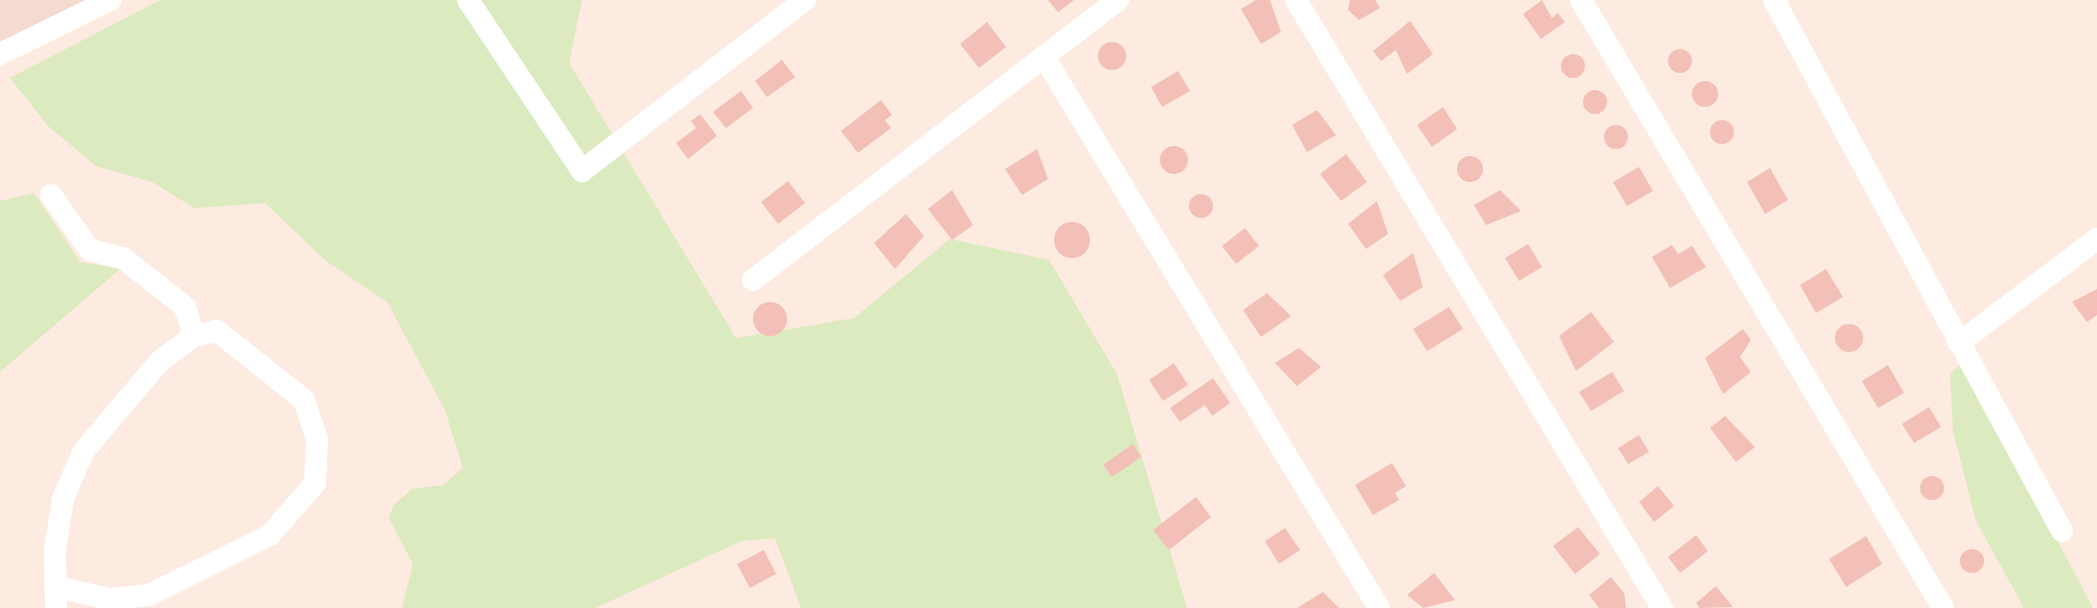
<!DOCTYPE html>
<style>
body{margin:0}
#map{position:relative;width:2097px;height:608px;overflow:hidden;background:#fdeae0;font-family:"Fira Sans",sans-serif}
div>[style]{position:absolute}
.residential>*{inset:0;background:#f4dacf}
.green>*{inset:0;background:#dceabf}
.building>*{inset:0;background:#f3c0b7}
.round{border-radius:50%}
.minor>*{height:22px;margin:-11px;padding:0 11px;transform-origin:11px;border-radius:11px;background:#fff}
span{translate:-50% -50%;white-space:nowrap;text-align:center;line-height:1.15;-webkit-text-stroke:8px #ffefe7;paint-order:stroke}
</style>
<div id="map">
<div class="residential">
<div style="clip-path:polygon(0 0,96px 0,0 59px)"></div>
</div>
<div class="green">
<div style="clip-path:polygon(160px 0,582px 0,569px 63px,736px 338px,854px 318px,950px 239px,1049px 260px,1117px 374px,1187px 608px,801px 608px,775px 538px,742px 541px,595px 608px,402px 608px,413px 564px,389px 518px,393px 506px,412px 489px,443px 485px,463px 468px,445px 410px,387px 302px,326px 261px,265px 203px,194px 208px,152px 182px,96px 166px,49px 127px,10px 78px)"></div>
<div style="clip-path:polygon(34px 193px,80px 262px,120px 269px,0 372px,0 201px)"></div>
<div style="clip-path:polygon(1963px 362px,2093px 608px,2024px 608px,1976px 521px,1953px 431px,1950px 374px)"></div>
</div>
<div class="building">
<div style="clip-path:polygon(1048px 0,1074px 0,1058px 12px)"></div>
<div style="clip-path:polygon(1256px 0,1270px 0,1281px 32px,1261px 44px,1241px 9px)"></div>
<div style="clip-path:polygon(1375px 0,1380px 8px,1359px 20px,1348px 10px,1350px 0)"></div>
<div style="clip-path:polygon(1542px 0,1552px 18px,1558px 13px,1565px 22px,1541px 39px,1523px 14px)"></div>
<div style="clip-path:polygon(1410px 21px,1433px 54px,1407px 74px,1396px 50px,1381px 61px,1373px 51px)"></div>
<div style="clip-path:polygon(987px 22px,1006px 47px,979px 68px,960px 44px)"></div>
<div class="round" style="left:1098px;top:42px;width:28px;height:28px"></div>
<div class="round" style="left:1668px;top:49px;width:24px;height:24px"></div>
<div class="round" style="left:1561px;top:54px;width:24px;height:24px"></div>
<div style="clip-path:polygon(782px 60px,795px 77px,767px 97px,755px 81px)"></div>
<div style="clip-path:polygon(1178px 71px,1190px 91px,1162px 107px,1151px 87px)"></div>
<div class="round" style="left:1692px;top:81px;width:26px;height:26px"></div>
<div class="round" style="left:1583px;top:90px;width:24px;height:24px"></div>
<div style="clip-path:polygon(741px 91px,753px 108px,726px 128px,713px 112px)"></div>
<div style="clip-path:polygon(881px 100px,892px 115px,885px 120px,891px 128px,858px 153px,841px 131px)"></div>
<div style="clip-path:polygon(1443px 107px,1457px 129px,1432px 147px,1417px 125px)"></div>
<div style="clip-path:polygon(1317px 110px,1336px 135px,1307px 152px,1292px 125px)"></div>
<div style="clip-path:polygon(700px 114px,717px 136px,688px 159px,676px 143px,696px 128px,691px 121px)"></div>
<div class="round" style="left:1710px;top:120px;width:24px;height:24px"></div>
<div class="round" style="left:1604px;top:125px;width:24px;height:24px"></div>
<div class="round" style="left:1160px;top:146px;width:28px;height:28px"></div>
<div style="clip-path:polygon(1037px 149px,1048px 179px,1022px 195px,1005px 169px)"></div>
<div style="clip-path:polygon(1346px 154px,1367px 182px,1341px 201px,1320px 174px)"></div>
<div class="round" style="left:1457px;top:156px;width:26px;height:26px"></div>
<div style="clip-path:polygon(1639px 167px,1653px 191px,1627px 206px,1613px 182px)"></div>
<div style="clip-path:polygon(1770px 168px,1788px 200px,1765px 214px,1747px 182px)"></div>
<div style="clip-path:polygon(788px 181px,805px 203px,778px 224px,761px 202px)"></div>
<div style="clip-path:polygon(952px 190px,973px 225px,952px 240px,928px 209px)"></div>
<div style="clip-path:polygon(1500px 190px,1521px 211px,1486px 225px,1474px 205px)"></div>
<div class="round" style="left:1189px;top:194px;width:24px;height:24px"></div>
<div style="clip-path:polygon(1377px 201px,1388px 234px,1366px 249px,1348px 224px)"></div>
<div style="clip-path:polygon(906px 214px,924px 236px,895px 269px,874px 243px)"></div>
<div class="round" style="left:1054px;top:222px;width:36px;height:36px"></div>
<div style="clip-path:polygon(1245px 228px,1259px 246px,1236px 264px,1222px 246px)"></div>
<div style="clip-path:polygon(1528px 244px,1542px 267px,1519px 281px,1505px 258px)"></div>
<div style="clip-path:polygon(1672px 245px,1678px 254px,1692px 246px,1706px 267px,1670px 288px,1652px 257px)"></div>
<div style="clip-path:polygon(1413px 253px,1423px 287px,1400px 301px,1383px 275px)"></div>
<div style="clip-path:polygon(1826px 269px,1843px 297px,1816px 313px,1800px 285px)"></div>
<div style="clip-path:polygon(2097px 289px,2097px 315px,2087px 322px,2072px 302px)"></div>
<div style="clip-path:polygon(1267px 293px,1291px 316px,1261px 337px,1243px 310px)"></div>
<div class="round" style="left:753px;top:302px;width:34px;height:34px"></div>
<div style="clip-path:polygon(1449px 307px,1463px 329px,1427px 351px,1413px 329px)"></div>
<div style="clip-path:polygon(1591px 312px,1614px 342px,1576px 371px,1559px 336px)"></div>
<div class="round" style="left:1835px;top:324px;width:28px;height:28px"></div>
<div style="clip-path:polygon(1743px 329px,1751px 340px,1740px 357px,1751px 372px,1723px 394px,1705px 358px)"></div>
<div style="clip-path:polygon(1299px 348px,1321px 367px,1297px 386px,1275px 363px)"></div>
<div style="clip-path:polygon(1174px 363px,1188px 385px,1163px 401px,1149px 380px)"></div>
<div style="clip-path:polygon(1888px 365px,1904px 393px,1878px 408px,1862px 381px)"></div>
<div style="clip-path:polygon(1612px 372px,1624px 391px,1591px 411px,1579px 392px)"></div>
<div style="clip-path:polygon(1213px 378px,1230px 403px,1212px 416px,1205px 405px,1180px 422px,1170px 408px)"></div>
<div style="clip-path:polygon(1929px 407px,1941px 427px,1914px 443px,1902px 424px)"></div>
<div style="clip-path:polygon(1725px 416px,1755px 447px,1736px 462px,1710px 428px)"></div>
<div style="clip-path:polygon(1639px 435px,1649px 452px,1628px 464px,1618px 448px)"></div>
<div style="clip-path:polygon(1133px 444px,1141px 457px,1112px 477px,1103px 465px)"></div>
<div style="clip-path:polygon(1392px 463px,1406px 486px,1395px 493px,1399px 500px,1373px 515px,1355px 485px)"></div>
<div class="round" style="left:1920px;top:476px;width:24px;height:24px"></div>
<div style="clip-path:polygon(1658px 486px,1674px 506px,1654px 522px,1639px 502px)"></div>
<div style="clip-path:polygon(1196px 497px,1211px 517px,1169px 550px,1153px 530px)"></div>
<div style="clip-path:polygon(1578px 527px,1600px 554px,1575px 574px,1553px 546px)"></div>
<div style="clip-path:polygon(1285px 528px,1300px 550px,1279px 564px,1265px 541px)"></div>
<div style="clip-path:polygon(1696px 535px,1708px 551px,1680px 573px,1668px 557px)"></div>
<div style="clip-path:polygon(1866px 536px,1882px 564px,1846px 587px,1829px 559px)"></div>
<div class="round" style="left:1960px;top:549px;width:24px;height:24px"></div>
<div style="clip-path:polygon(764px 550px,776px 574px,750px 588px,737px 564px)"></div>
<div style="clip-path:polygon(1434px 573px,1455px 600px,1423px 608px,1407px 595px)"></div>
<div style="clip-path:polygon(1611px 577px,1624px 593px,1626px 608px,1599px 608px,1589px 595px)"></div>
<div style="clip-path:polygon(1716px 586px,1733px 607px,1700px 608px,1696px 603px)"></div>
<div style="clip-path:polygon(1323px 592px,1339px 608px,1297px 608px)"></div>
</div>
<div class="minor">
<div style="left:468px;top:0;width:206px;rotate:56.3deg"></div>
<div style="left:582px;top:171px;width:281px;rotate:-37.5deg"></div>
<div style="left:1296px;top:0;width:710px;rotate:58.95deg"></div>
<div style="left:1581px;top:0;width:708px;rotate:59.23deg"></div>
<div style="left:1774px;top:0;width:604px;rotate:61.53deg"></div>
<div style="left:0;top:54px;width:123px;rotate:-26.1deg"></div>
<div style="left:1044px;top:57px;width:645px;rotate:58.7deg"></div>
<div style="left:51px;top:195px;width:67px;rotate:54.7deg"></div>
<div style="left:90px;top:250px;width:34px;rotate:14deg"></div>
<div style="left:123px;top:258px;width:79px;rotate:38.3deg"></div>
<div style="left:185px;top:307px;width:30px;rotate:73deg"></div>
<div style="left:753px;top:280px;width:460px;rotate:-37.5deg"></div>
<div style="left:1959px;top:343px;width:173px;rotate:-37deg"></div>
<div style="left:56px;top:608px;width:59px;rotate:-91deg"></div>
<div style="left:55px;top:549px;width:51px;rotate:-80.9deg"></div>
<div style="left:63px;top:499px;width:51px;rotate:-66.9deg"></div>
<div style="left:83px;top:452px;width:119px;rotate:-49.8deg"></div>
<div style="left:160px;top:361px;width:42px;rotate:-36.3deg"></div>
<div style="left:194px;top:336px;width:24px;rotate:-12deg"></div>
<div style="left:217px;top:331px;width:111px;rotate:38.4deg"></div>
<div style="left:304px;top:400px;width:41px;rotate:71.6deg"></div>
<div style="left:317px;top:439px;width:44px;rotate:92.6deg"></div>
<div style="left:315px;top:483px;width:69px;rotate:130.9deg"></div>
<div style="left:270px;top:535px;width:135px;rotate:153.6deg"></div>
<div style="left:149px;top:595px;width:40px;rotate:174.3deg"></div>
<div style="left:109px;top:599px;width:52px;rotate:-166.8deg"></div>
</div>
</div>
